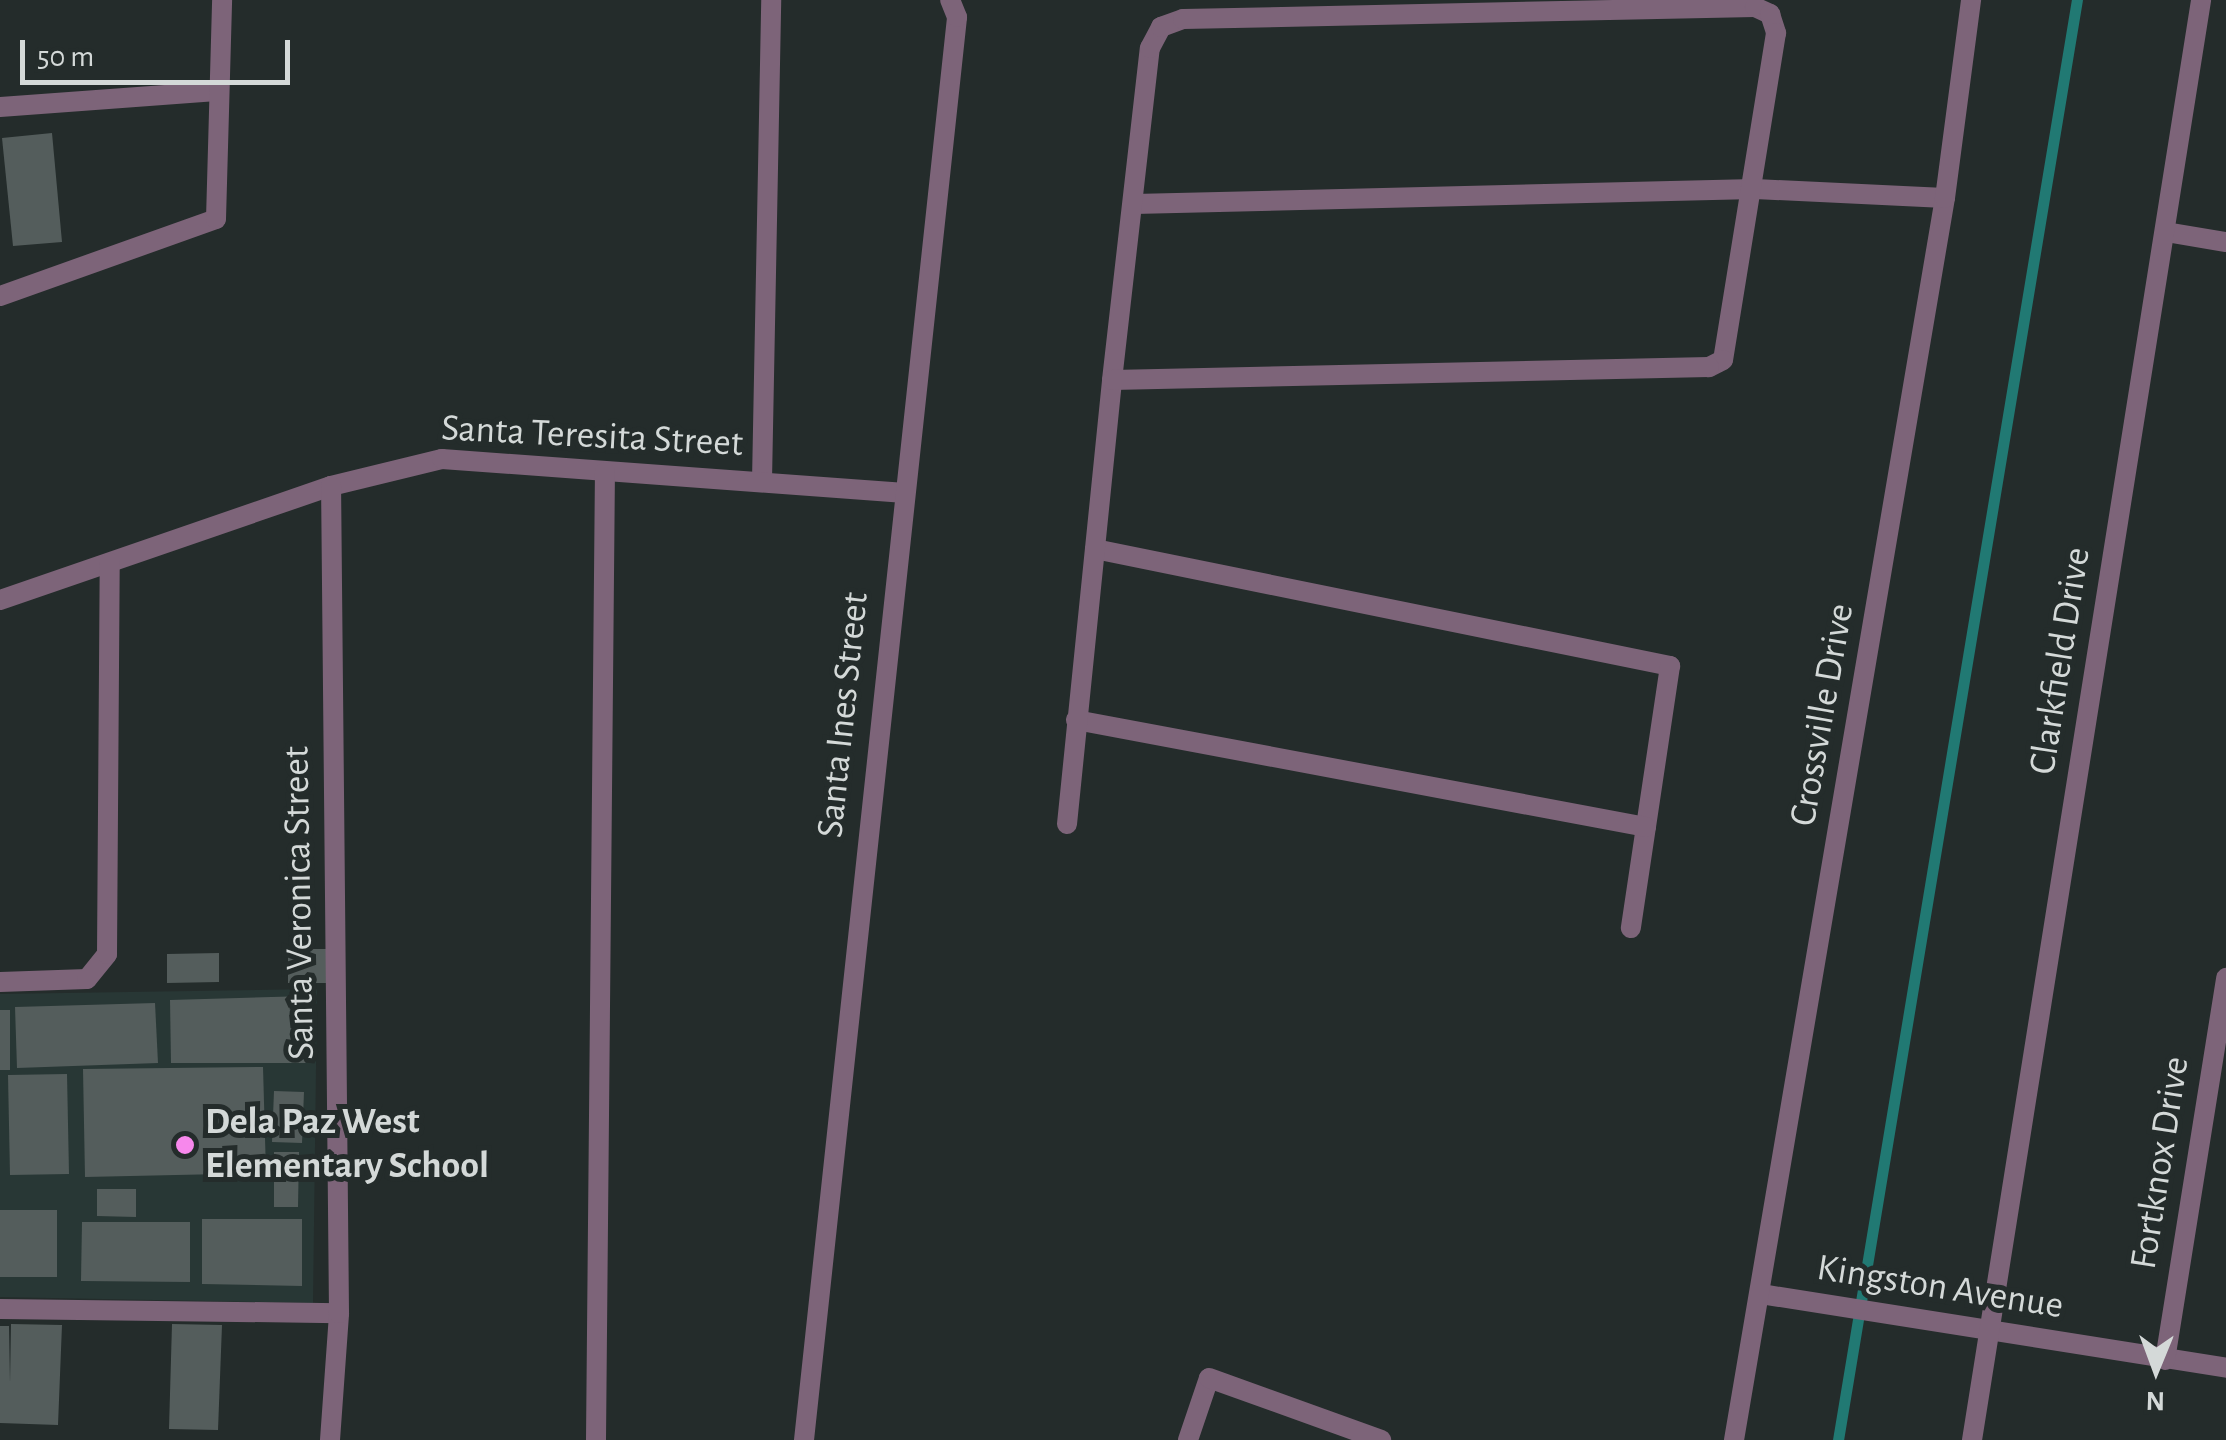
<!DOCTYPE html>
<style>
body{margin:0}
#map{position:relative;width:2226px;height:1440px;overflow:hidden;background:#242c2b;font-family:"Alegreya Sans",sans-serif}
div>[style]{position:absolute}
.built>*{inset:0;background:#283735}
.stream>*{height:11px;margin:-5.5px;padding:0 5.5px;transform-origin:5.5px;border-radius:5.5px;background:#217973}
.building>*{inset:0;background:#545d5c}
.minor>*{height:20px;margin:-10px;padding:0 10px;transform-origin:10px;border-radius:10px;background:#7d6479}
.dots>*{width:28px;height:28px;translate:-50% -50%;box-sizing:border-box;border:5px solid #242c2b;border-radius:50%}
span{translate:-50% -50%;white-space:nowrap;text-align:center;line-height:1.15;-webkit-text-stroke:10px #242c2b;paint-order:stroke}
.street-label{font-size:38px;color:#d4d9d8}
.poi-label{font-size:38px;color:#d4d9d8;font-weight:700}
.left{translate:0 -50%;text-align:left}
.north{position:absolute;left:2106px;top:1320px;width:100px;height:100px;-webkit-text-stroke:8px #242c2b;paint-order:stroke;rotate:181deg;font-size:28px;font-weight:700;line-height:40px;text-align:center;color:#d4d9d8}
.north::after{content:'';display:block;margin:auto;width:35px;height:45px;background:#d4d9d8;clip-path:polygon(50% 0,100% 100%,50% 72%,0 100%)}
.scale{position:absolute;left:20px;top:40px;width:270px;height:45px;box-sizing:border-box;border:5px solid #d4d9d8;border-top:0;padding-left:12px;font-size:30px;line-height:35px;white-space:nowrap;color:#d4d9d8;-webkit-text-stroke:8px #242c2b;paint-order:stroke}
</style>
<div id="map">
<div class="built">
<div style="clip-path:polygon(317px 989px,313px 1303px,0 1297px,0 994px)"></div>
</div>
<div class="stream">
<div style="left:1838px;top:1440px;width:1460px;rotate:-80.58deg"></div>
</div>
<div class="building">
<div style="clip-path:polygon(52px 133px,62px 242px,13px 246px,2px 138px)"></div>
<div style="clip-path:polygon(288px 949px,327px 949px,327px 983px,288px 983px)"></div>
<div style="clip-path:polygon(219px 953px,219px 982px,167px 983px,167px 954px)"></div>
<div style="clip-path:polygon(307px 996px,306px 1063px,171px 1063px,170px 1000px)"></div>
<div style="clip-path:polygon(155px 1003px,158px 1063px,17px 1068px,15px 1007px)"></div>
<div style="clip-path:polygon(0 1010px,10px 1010px,10px 1070px,0 1070px)"></div>
<div style="clip-path:polygon(263px 1067px,266px 1173px,85px 1177px,83px 1069px)"></div>
<div style="clip-path:polygon(67px 1074px,69px 1174px,10px 1175px,8px 1075px)"></div>
<div style="clip-path:polygon(274px 1091px,304px 1092px,302px 1143px,272px 1142px)"></div>
<div style="clip-path:polygon(274px 1152px,299px 1152px,298px 1207px,274px 1207px)"></div>
<div style="clip-path:polygon(97px 1189px,136px 1189px,136px 1217px,97px 1216px)"></div>
<div style="clip-path:polygon(0 1210px,57px 1210px,57px 1277px,0 1277px)"></div>
<div style="clip-path:polygon(202px 1219px,302px 1219px,302px 1286px,202px 1284px)"></div>
<div style="clip-path:polygon(82px 1222px,190px 1222px,190px 1282px,81px 1281px)"></div>
<div style="clip-path:polygon(11px 1324px,62px 1325px,58px 1425px,0 1423px,0 1326px,9px 1326px,10px 1383px)"></div>
<div style="clip-path:polygon(172px 1324px,222px 1325px,218px 1430px,169px 1429px)"></div>
</div>
<div class="minor">
<div style="left:0;top:107px;width:217px;rotate:-4.2deg"></div>
<div style="left:1134px;top:204px;width:621px;rotate:-1.38deg"></div>
<div style="left:1755px;top:189px;width:190px;rotate:2.7deg"></div>
<div style="left:2166px;top:232px;width:61px;rotate:9.5deg"></div>
<div style="left:0;top:296px;width:229px;rotate:-19.6deg"></div>
<div style="left:216px;top:219px;width:219px;rotate:-88.4deg"></div>
<div style="left:762px;top:481px;width:481px;rotate:-88.9deg"></div>
<div style="left:1095px;top:549px;width:587px;rotate:11.5deg"></div>
<div style="left:1670px;top:666px;width:265px;rotate:98.5deg"></div>
<div style="left:0;top:600px;width:350px;rotate:-19deg"></div>
<div style="left:331px;top:486px;width:114px;rotate:-13.7deg"></div>
<div style="left:442px;top:459px;width:461px;rotate:4.2deg"></div>
<div style="left:1076px;top:720px;width:580px;rotate:10.63deg"></div>
<div style="left:1067px;top:824px;width:446px;rotate:-84.2deg"></div>
<div style="left:1112px;top:380px;width:334px;rotate:-83.5deg"></div>
<div style="left:1150px;top:48px;width:24px;rotate:-62deg"></div>
<div style="left:1161px;top:27px;width:23px;rotate:-20deg"></div>
<div style="left:1183px;top:19px;width:572px;rotate:-1.2deg"></div>
<div style="left:1755px;top:7px;width:17px;rotate:25deg"></div>
<div style="left:1770px;top:14px;width:20px;rotate:72deg"></div>
<div style="left:1776px;top:33px;width:331px;rotate:99.2deg"></div>
<div style="left:1723px;top:360px;width:16px;rotate:153deg"></div>
<div style="left:1709px;top:367px;width:597px;rotate:178.75deg"></div>
<div style="left:0;top:982px;width:87px;rotate:-2deg"></div>
<div style="left:87px;top:979px;width:32px;rotate:-51deg"></div>
<div style="left:107px;top:954px;width:391px;rotate:-89.6deg"></div>
<div style="left:1761px;top:1294px;width:471px;rotate:9deg"></div>
<div style="left:0;top:1309px;width:339px;rotate:0.7deg"></div>
<div style="left:2165px;top:1360px;width:387px;rotate:-80.9deg"></div>
<div style="left:330px;top:1440px;width:127px;rotate:-85.9deg"></div>
<div style="left:339px;top:1313px;width:827px;rotate:-90.55deg"></div>
<div style="left:596px;top:1440px;width:968px;rotate:-89.47deg"></div>
<div style="left:804px;top:1440px;width:1431px;rotate:-83.86deg"></div>
<div style="left:957px;top:17px;width:18px;rotate:-112deg"></div>
<div style="left:1188px;top:1440px;width:65px;rotate:-71.3deg"></div>
<div style="left:1209px;top:1378px;width:183px;rotate:19.8deg"></div>
<div style="left:1734px;top:1440px;width:1260px;rotate:-80.36deg"></div>
<div style="left:1945px;top:198px;width:200px;rotate:-82.5deg"></div>
<div style="left:1972px;top:1440px;width:1458px;rotate:-80.96deg"></div>
</div>
<div class="dots">
<div style="left:185px;top:1145px;background:#f788ec"></div>
</div>
<div class="street-label">
<span style="left:592px;top:437px;rotate:3deg">Santa Teresita Street</span>
<span style="left:2061px;top:661px;rotate:-81deg">Clarkfield Drive</span>
<span style="left:844px;top:715px;rotate:-84deg">Santa Ines Street</span>
<span style="left:1823px;top:715px;rotate:-80deg">Crossville Drive</span>
<span style="left:300px;top:903px;rotate:-91deg">Santa Veronica Street</span>
<span style="left:2161px;top:1163px;rotate:-81deg">Fortknox Drive</span>
<span style="left:1940px;top:1288px;rotate:9deg">Kingston Avenue</span>
</div>
<div class="poi-label">
<span class="left" style="left:205px;top:1145px">Dela Paz West<br>Elementary School</span>
</div>
<div class="north">N</div>
<div class="scale">50 m</div>
</div>
